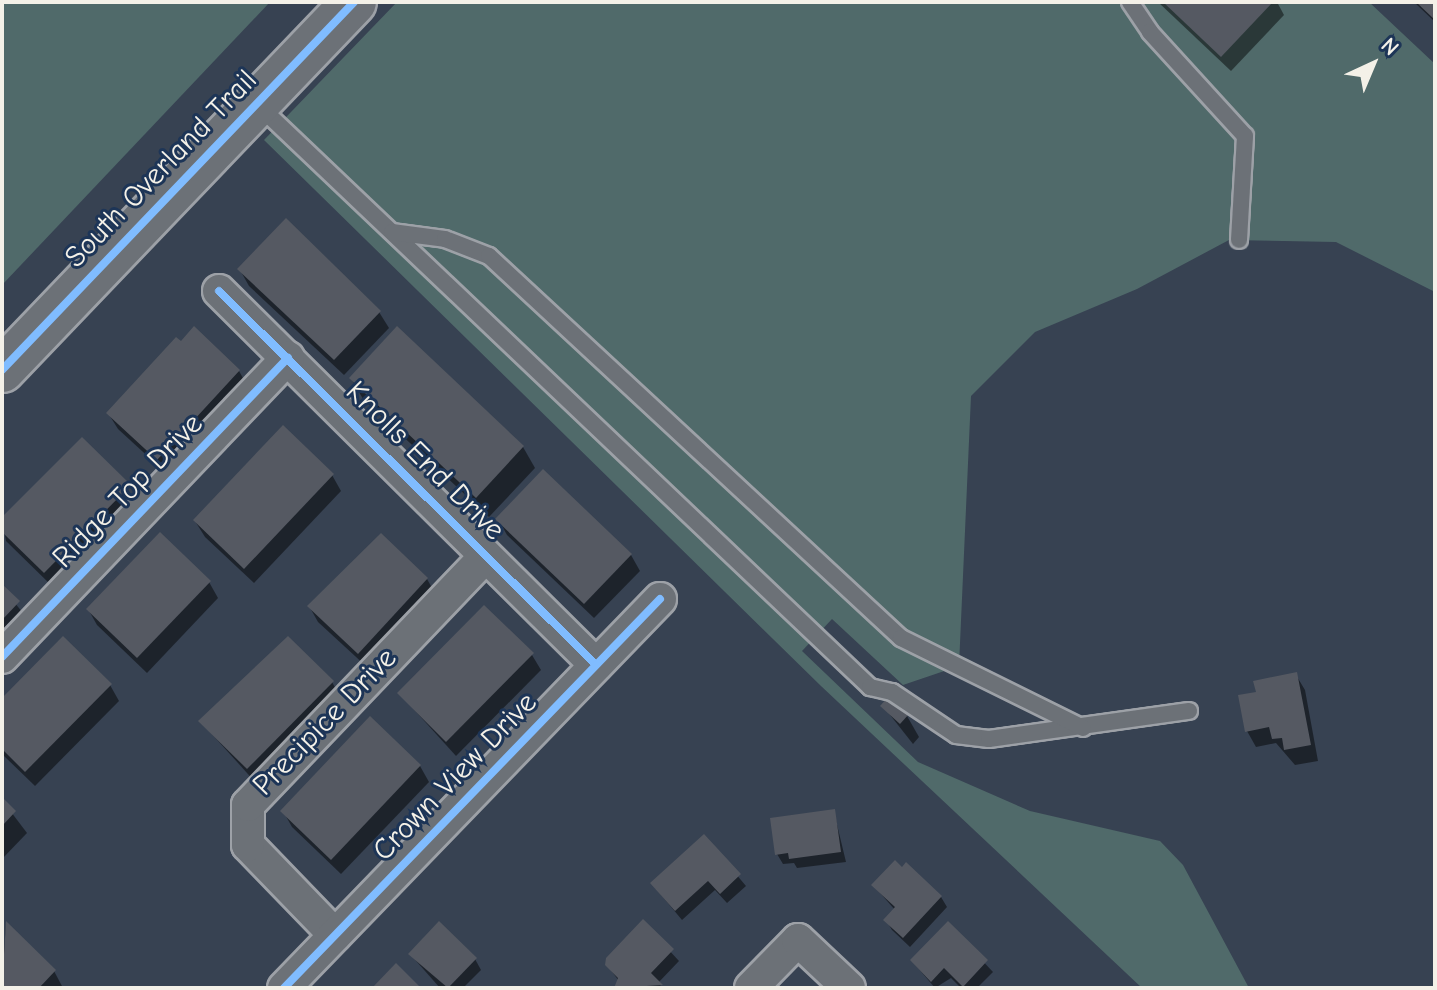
<!DOCTYPE html>
<style>
body{margin:0}
#map{position:relative;width:1437px;height:990px;overflow:hidden;background:#374252;font-family:"Comic Neue",sans-serif}
div>[style]{position:absolute}
.green>*{inset:0;background:#506a6a}
.shadow>*{inset:0;background:#0007}
.building>*{inset:0;background:#555962}
.roads{filter:drop-shadow(2px 0 #9da1a7) drop-shadow(-2px 0 #9da1a7) drop-shadow(0 2px #9da1a7) drop-shadow(0 -2px #9da1a7)}
.service>*{height:16px;margin:-8px;padding:0 8px;transform-origin:8px;border-radius:8px;background:#6c7177}
.minor>*{height:32px;margin:-16px;padding:0 16px;transform-origin:16px;border-radius:16px;background:#6c7177}
.primary>*{height:44px;margin:-22px;padding:0 22px;transform-origin:22px;border-radius:22px;background:#6c7177}
.cycleway>*{height:8px;margin:-4px;padding:0 4px;transform-origin:4px;border-radius:4px;background:#80bcff}
span{translate:-50% -50%;white-space:nowrap;text-align:center;line-height:1.15;-webkit-text-stroke:6px #1d3557;paint-order:stroke}
.street-label{font-size:30px;color:#f4f1e8}
.frame{position:absolute;inset:0;border:4px solid #f4f1e8;pointer-events:none}
.north{position:absolute;left:1333px;top:24px;width:80px;height:80px;-webkit-text-stroke:6px #1d3557;paint-order:stroke;rotate:44deg;font-size:22px;font-weight:700;line-height:32px;text-align:center;color:#f4f1e8}
.north::after{content:'';display:block;margin:auto;width:28px;height:36px;background:#f4f1e8;clip-path:polygon(50% 0,100% 100%,50% 72%,0 100%)}
</style>
<div id="map">
<div class="green">
<div style="clip-path:polygon(2px 2px,270px 2px,2px 285px)"></div>
<div style="clip-path:polygon(397px 2px,1369px 2px,1435px 64px,1435px 292px,1336px 242px,1229px 240px,1137px 289px,1035px 332px,971px 396px,959px 666px,903px 685px,832px 619px,802px 651px,918px 762px,1030px 811px,1160px 841px,1183px 865px,1249px 988px,1142px 988px,821px 686px,264px 140px)"></div>
</div>
<div class="shadow">
<div style="clip-path:polygon(1158px 2px,1277px 2px,1284px 15px,1231px 71px)"></div>
<div style="clip-path:polygon(1414px 2px,1435px 2px,1435px 22px)"></div>
<div style="clip-path:polygon(240px 270px,379px 312px,389px 328px,344px 375px,249px 286px)"></div>
<div style="clip-path:polygon(239px 371px,248px 387px,167px 474px,118px 429px,108px 413px)"></div>
<div style="clip-path:polygon(351px 378px,523px 447px,535px 468px,489px 517px,363px 399px)"></div>
<div style="clip-path:polygon(82px 440px,139px 503px,54px 588px,6px 541px,2px 520px)"></div>
<div style="clip-path:polygon(332px 475px,341px 491px,254px 583px,205px 537px,195px 521px)"></div>
<div style="clip-path:polygon(498px 519px,631px 555px,640px 571px,594px 618px,507px 535px)"></div>
<div style="clip-path:polygon(427px 579px,436px 595px,368px 668px,318px 622px,309px 606px)"></div>
<div style="clip-path:polygon(209px 582px,218px 598px,147px 673px,97px 625px,88px 609px)"></div>
<div style="clip-path:polygon(2px 587px,27px 618px,2px 645px)"></div>
<div style="clip-path:polygon(532px 655px,541px 670px,456px 756px,399px 693px)"></div>
<div style="clip-path:polygon(1296px 675px,1305px 690px,1318px 761px,1295px 765px,1276px 743px,1256px 747px,1247px 731px,1258px 693px)"></div>
<div style="clip-path:polygon(332px 682px,341px 698px,257px 784px,200px 721px)"></div>
<div style="clip-path:polygon(110px 685px,119px 701px,35px 786px,2px 754px,2px 700px)"></div>
<div style="clip-path:polygon(883px 706px,907px 716px,919px 737px,913px 744px)"></div>
<div style="clip-path:polygon(420px 766px,429px 782px,341px 874px,292px 827px,283px 811px)"></div>
<div style="clip-path:polygon(2px 800px,27px 833px,2px 859px)"></div>
<div style="clip-path:polygon(834px 812px,846px 862px,797px 868px,794px 863px,783px 864px,777px 854px)"></div>
<div style="clip-path:polygon(704px 836px,746px 886px,727px 903px,715px 890px,682px 920px,652px 884px)"></div>
<div style="clip-path:polygon(874px 886px,941px 897px,947px 907px,910px 947px,892px 930px,886px 920px,895px 910px)"></div>
<div style="clip-path:polygon(643px 922px,679px 961px,658px 983px,663px 988px,615px 988px,619px 981px,607px 965px)"></div>
<div style="clip-path:polygon(6px 924px,54px 971px,63px 988px,2px 988px)"></div>
<div style="clip-path:polygon(948px 924px,993px 972px,977px 988px,961px 988px,951px 978px,935px 988px,912px 961px)"></div>
<div style="clip-path:polygon(410px 954px,475px 959px,481px 970px,463px 988px,440px 988px)"></div>
</div>
<div class="building">
<div style="clip-path:polygon(1163px 2px,1273px 2px,1221px 57px)"></div>
<div style="clip-path:polygon(1416px 2px,1435px 2px,1435px 20px)"></div>
<div style="clip-path:polygon(286px 218px,381px 311px,334px 360px,237px 269px)"></div>
<div style="clip-path:polygon(194px 326px,240px 370px,157px 460px,106px 413px,176px 337px,181px 341px)"></div>
<div style="clip-path:polygon(397px 326px,524px 446px,476px 498px,349px 378px)"></div>
<div style="clip-path:polygon(283px 425px,334px 474px,244px 569px,193px 520px)"></div>
<div style="clip-path:polygon(82px 437px,131px 485px,44px 573px,2px 532px,2px 517px)"></div>
<div style="clip-path:polygon(543px 469px,632px 554px,584px 604px,495px 519px)"></div>
<div style="clip-path:polygon(160px 532px,211px 581px,137px 658px,86px 609px)"></div>
<div style="clip-path:polygon(381px 533px,428px 578px,358px 654px,307px 606px)"></div>
<div style="clip-path:polygon(2px 584px,20px 601px,2px 620px)"></div>
<div style="clip-path:polygon(484px 605px,534px 653px,446px 742px,397px 693px)"></div>
<div style="clip-path:polygon(63px 636px,112px 684px,25px 772px,2px 749px,2px 698px)"></div>
<div style="clip-path:polygon(288px 636px,334px 681px,247px 769px,198px 721px)"></div>
<div style="clip-path:polygon(1297px 672px,1311px 745px,1284px 750px,1282px 738px,1272px 739px,1269px 727px,1245px 732px,1238px 695px,1256px 692px,1253px 681px)"></div>
<div style="clip-path:polygon(889px 696px,909px 714px,900px 724px,880px 706px)"></div>
<div style="clip-path:polygon(370px 716px,421px 765px,331px 860px,280px 811px)"></div>
<div style="clip-path:polygon(2px 797px,16px 811px,2px 826px)"></div>
<div style="clip-path:polygon(835px 809px,841px 852px,789px 859px,788px 853px,775px 855px,770px 818px)"></div>
<div style="clip-path:polygon(704px 834px,741px 874px,720px 894px,708px 881px,675px 911px,650px 883px)"></div>
<div style="clip-path:polygon(895px 860px,902px 867px,906px 862px,942px 896px,903px 938px,883px 920px,895px 907px,871px 885px)"></div>
<div style="clip-path:polygon(643px 919px,674px 949px,651px 973px,663px 985px,614px 988px,618px 978px,605px 965px,606px 958px)"></div>
<div style="clip-path:polygon(6px 921px,56px 970px,39px 988px,2px 988px)"></div>
<div style="clip-path:polygon(439px 921px,477px 958px,448px 988px,408px 954px)"></div>
<div style="clip-path:polygon(948px 921px,988px 960px,963px 987px,944px 968px,931px 982px,910px 960px)"></div>
<div style="clip-path:polygon(396px 963px,421px 988px,372px 988px)"></div>
</div>
<div class="roads">
<div class="service">
<div style="left:1130px;top:2px;width:36px;rotate:56deg"></div>
<div style="left:1150px;top:32px;width:141px;rotate:47.6deg"></div>
<div style="left:1245px;top:136px;width:104px;rotate:93.3deg"></div>
<div style="left:258px;top:105px;width:845px;rotate:43.56deg"></div>
<div style="left:870px;top:687px;width:23px;rotate:13deg"></div>
<div style="left:892px;top:692px;width:77px;rotate:33.9deg"></div>
<div style="left:956px;top:735px;width:33px;rotate:7deg"></div>
<div style="left:989px;top:739px;width:202px;rotate:-8deg"></div>
<div style="left:392px;top:232px;width:53px;rotate:7.5deg"></div>
<div style="left:445px;top:239px;width:47px;rotate:21.1deg"></div>
<div style="left:489px;top:256px;width:562px;rotate:42.84deg"></div>
<div style="left:901px;top:638px;width:203px;rotate:26.3deg"></div>
</div>
<div class="minor">
<div style="left:219px;top:291px;width:531px;rotate:44.77deg"></div>
<div style="left:2px;top:657px;width:414px;rotate:-46.3deg"></div>
<div style="left:335px;top:935px;width:125px;rotate:-134deg"></div>
<div style="left:248px;top:845px;width:40px;rotate:-90deg"></div>
<div style="left:248px;top:805px;width:344px;rotate:-46.3deg"></div>
<div style="left:284px;top:988px;width:541px;rotate:-45.97deg"></div>
<div style="left:751px;top:988px;width:67px;rotate:-45.6deg"></div>
<div style="left:798px;top:940px;width:70px;rotate:43.3deg"></div>
</div>
<div class="primary">
<div style="left:2px;top:370px;width:509px;rotate:-46.27deg"></div>
</div>
</div>
<div class="cycleway">
<div style="left:219px;top:291px;width:531px;rotate:44.77deg"></div>
<div style="left:2px;top:370px;width:509px;rotate:-46.27deg"></div>
<div style="left:2px;top:657px;width:414px;rotate:-46.3deg"></div>
<div style="left:284px;top:988px;width:541px;rotate:-45.97deg"></div>
</div>
<div class="street-label">
<span style="left:161px;top:169px;rotate:-46deg">South Overland Trail</span>
<span style="left:425px;top:461px;rotate:45deg">Knolls End Drive</span>
<span style="left:128px;top:491px;rotate:-46deg">Ridge Top Drive</span>
<span style="left:325px;top:722px;rotate:-46deg">Precipice Drive</span>
<span style="left:455px;top:777px;rotate:-46deg">Crown View Drive</span>
</div>
<div class="frame"></div>
<div class="north">N</div>
</div>
